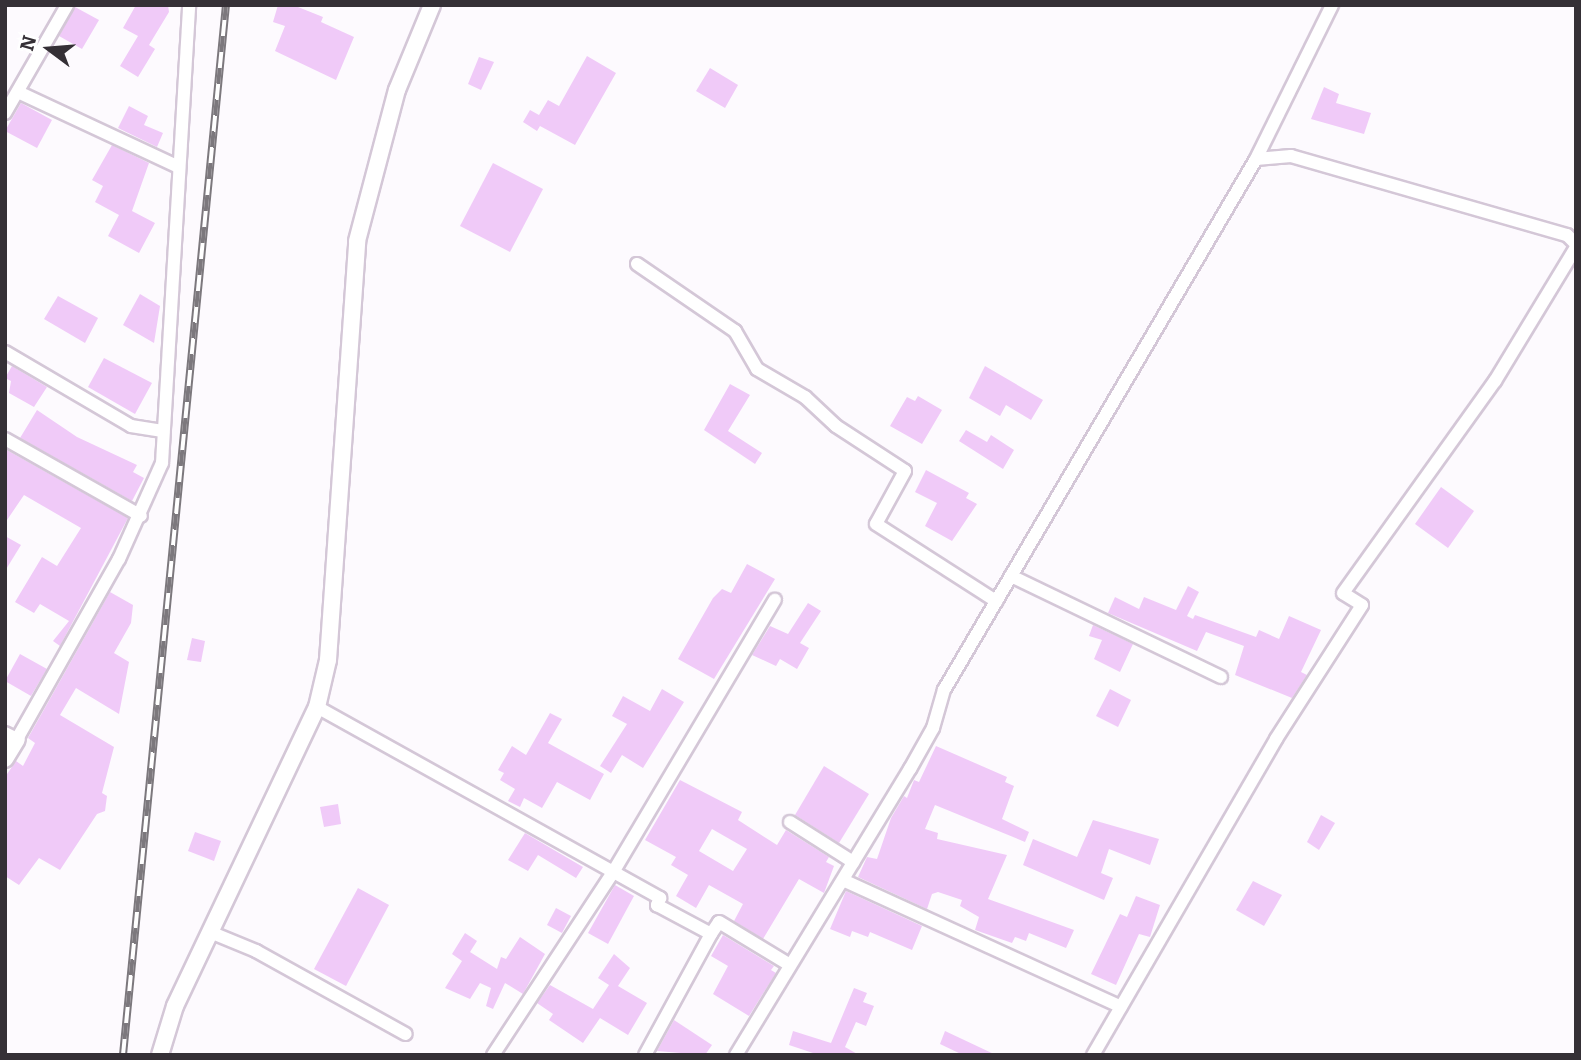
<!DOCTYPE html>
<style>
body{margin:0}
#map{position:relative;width:1581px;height:1060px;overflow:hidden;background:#fdfafe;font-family:Bitter,serif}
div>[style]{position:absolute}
.building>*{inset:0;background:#f0caf8}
.roads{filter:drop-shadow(2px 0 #d4c7d7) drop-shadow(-2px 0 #d4c7d7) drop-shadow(0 2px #d4c7d7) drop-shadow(0 -2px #d4c7d7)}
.minor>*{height:12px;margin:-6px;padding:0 6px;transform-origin:6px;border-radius:6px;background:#fff}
.tertiary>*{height:16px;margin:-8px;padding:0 8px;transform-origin:8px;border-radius:8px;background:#fff}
.rail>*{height:8px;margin-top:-4px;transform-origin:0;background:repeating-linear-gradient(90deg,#fff 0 16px,#7c787d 0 32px);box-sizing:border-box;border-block:2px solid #7c787d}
span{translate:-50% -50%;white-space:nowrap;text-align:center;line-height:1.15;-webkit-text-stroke:5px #fff;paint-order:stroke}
.frame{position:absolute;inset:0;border:7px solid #353036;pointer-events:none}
.north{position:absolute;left:14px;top:14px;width:70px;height:70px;-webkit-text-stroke:5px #fff;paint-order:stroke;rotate:286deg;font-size:19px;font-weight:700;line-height:28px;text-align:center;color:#353036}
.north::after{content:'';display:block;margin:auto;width:24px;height:32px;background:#353036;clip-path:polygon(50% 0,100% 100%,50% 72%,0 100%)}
</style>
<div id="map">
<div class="building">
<div style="clip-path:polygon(136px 5px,168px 5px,169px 12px,149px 45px,155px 49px,138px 77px,120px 66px,138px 36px,123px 28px)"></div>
<div style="clip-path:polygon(278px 5px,293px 5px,323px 17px,321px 22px,354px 37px,336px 80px,275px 51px,285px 26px,273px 22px)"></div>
<div style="clip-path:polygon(75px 7px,99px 20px,82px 49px,59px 36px)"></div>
<div style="clip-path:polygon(587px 56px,616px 73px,575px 145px,540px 126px,537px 131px,523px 122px,530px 110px,539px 115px,548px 100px,559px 106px)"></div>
<div style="clip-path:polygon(479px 57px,494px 62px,481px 90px,468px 84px)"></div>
<div style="clip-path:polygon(710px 68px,738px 85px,725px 108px,696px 91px)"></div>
<div style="clip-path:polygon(1324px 87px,1339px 94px,1336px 103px,1371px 113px,1364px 134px,1311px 119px)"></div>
<div style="clip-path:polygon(21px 103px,52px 120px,37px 148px,5px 131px)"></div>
<div style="clip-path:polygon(129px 106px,148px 116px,144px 125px,163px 133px,157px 147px,118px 128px)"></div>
<div style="clip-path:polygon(112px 145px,149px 163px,132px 211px,155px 223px,139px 253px,108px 236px,119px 215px,95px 202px,103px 186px,92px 180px)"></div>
<div style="clip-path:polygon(493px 163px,543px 189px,510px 252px,460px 226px)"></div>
<div style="clip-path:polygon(140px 294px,160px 306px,154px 343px,123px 325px)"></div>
<div style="clip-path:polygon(58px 296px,98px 318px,85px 343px,44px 319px)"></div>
<div style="clip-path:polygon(104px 358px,152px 383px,135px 414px,88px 387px)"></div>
<div style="clip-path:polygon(12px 366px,47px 387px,34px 407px,9px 393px,11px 381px,5px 378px)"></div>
<div style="clip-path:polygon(985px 366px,1043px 400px,1031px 420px,1006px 405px,1000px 416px,969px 398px)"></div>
<div style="clip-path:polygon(730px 384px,750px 395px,728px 431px,762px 453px,755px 464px,704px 430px)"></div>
<div style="clip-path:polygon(918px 396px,942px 410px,922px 444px,890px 426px,907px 397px,915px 401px)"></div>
<div style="clip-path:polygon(37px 410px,77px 437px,137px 465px,133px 472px,144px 478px,132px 501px,20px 438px)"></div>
<div style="clip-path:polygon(966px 430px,987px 442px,991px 435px,1014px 450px,1003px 469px,959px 441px)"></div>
<div style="clip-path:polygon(5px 449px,128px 518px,60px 646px,53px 641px,69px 621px,40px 604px,34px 613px,15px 602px,42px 557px,57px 566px,81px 528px,24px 495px,5px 523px)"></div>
<div style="clip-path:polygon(926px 470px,969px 493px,966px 498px,977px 504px,952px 541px,925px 526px,937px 503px,915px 492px)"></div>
<div style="clip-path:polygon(1441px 487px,1474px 511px,1448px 548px,1415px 524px)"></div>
<div style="clip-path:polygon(5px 536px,21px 545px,5px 571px)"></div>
<div style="clip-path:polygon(747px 564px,775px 579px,714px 679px,678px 659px,713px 598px,722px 589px,731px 593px)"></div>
<div style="clip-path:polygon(1188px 586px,1199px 592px,1187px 616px,1193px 619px,1195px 615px,1256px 637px,1259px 630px,1279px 639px,1289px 616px,1321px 630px,1301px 672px,1307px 675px,1292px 698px,1235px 675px,1244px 646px,1206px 632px,1197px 651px,1108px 613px,1115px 597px,1139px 609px,1144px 597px,1176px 610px)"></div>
<div style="clip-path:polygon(110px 592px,133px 605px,131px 623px,114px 653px,129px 662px,119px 714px,76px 688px,60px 715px,114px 747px,102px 793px,107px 796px,105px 811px,97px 814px,60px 870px,39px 858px,19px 885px,5px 876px,5px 777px,16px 761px,23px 766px,35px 743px,28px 738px)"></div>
<div style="clip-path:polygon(808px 603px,821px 611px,800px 643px,809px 648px,797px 669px,780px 659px,776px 666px,752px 655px,770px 626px,788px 634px)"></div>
<div style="clip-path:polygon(1093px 625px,1133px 644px,1120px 672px,1094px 659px,1102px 640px,1089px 636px)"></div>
<div style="clip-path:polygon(192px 638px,205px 641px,201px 662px,187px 660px)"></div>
<div style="clip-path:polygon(20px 654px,47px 669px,31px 696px,5px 681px)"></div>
<div style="clip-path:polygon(662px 689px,684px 702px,643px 768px,622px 755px,611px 773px,600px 766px,627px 724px,612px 716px,623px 696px,650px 711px)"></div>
<div style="clip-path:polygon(1110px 689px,1131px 700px,1118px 727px,1096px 716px)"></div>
<div style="clip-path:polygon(550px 713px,562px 719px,548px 743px,604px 774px,590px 800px,557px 782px,542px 808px,524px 798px,520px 807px,508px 801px,515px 789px,500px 780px,504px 773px,498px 770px,512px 746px,526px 755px)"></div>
<div style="clip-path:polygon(936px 746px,1007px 777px,1005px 782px,1014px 786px,1002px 819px,1029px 832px,1025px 842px,935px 805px,925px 829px,938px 833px,937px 839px,1007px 855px,988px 899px,1074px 930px,1066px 948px,1029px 933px,1026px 941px,1015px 937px,1012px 943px,975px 930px,979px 917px,960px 906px,962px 900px,938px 892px,932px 894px,927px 909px,858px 877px,867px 857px,877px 859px,891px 818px,904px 796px,907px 798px,914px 780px,919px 782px)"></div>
<div style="clip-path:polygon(824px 766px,869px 794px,839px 843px,795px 815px)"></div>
<div style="clip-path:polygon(evenodd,680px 780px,742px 812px,738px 820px,777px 845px,786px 830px,829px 857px,826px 862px,834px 866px,824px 893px,799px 879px,763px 939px,734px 921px,743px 904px,709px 885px,696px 908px,676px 896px,688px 875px,671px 865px,676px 857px,645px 840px,680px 780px,712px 829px,747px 849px,733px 871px,699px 851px,712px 829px)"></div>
<div style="clip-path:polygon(338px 804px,341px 824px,324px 827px,320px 807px)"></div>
<div style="clip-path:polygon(1321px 815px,1335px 823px,1319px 850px,1307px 842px)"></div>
<div style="clip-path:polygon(1093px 820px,1159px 839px,1150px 865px,1109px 849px,1101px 873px,1113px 878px,1104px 900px,1023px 865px,1033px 839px,1077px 857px)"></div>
<div style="clip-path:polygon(195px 832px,221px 841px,214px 861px,188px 851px)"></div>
<div style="clip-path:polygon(525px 833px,583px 867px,576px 878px,538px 855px,528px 871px,508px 860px)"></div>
<div style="clip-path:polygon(1253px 881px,1282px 895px,1264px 926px,1236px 910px)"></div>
<div style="clip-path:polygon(615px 885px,634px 896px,608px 944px,588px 933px)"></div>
<div style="clip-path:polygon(358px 888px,389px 905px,346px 986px,314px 969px)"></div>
<div style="clip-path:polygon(846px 891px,922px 926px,912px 950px,870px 932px,868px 937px,852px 931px,850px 937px,830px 929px)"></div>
<div style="clip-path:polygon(1136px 896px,1160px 905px,1150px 937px,1139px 934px,1116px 985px,1091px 974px,1120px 914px,1127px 917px)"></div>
<div style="clip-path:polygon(556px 908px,571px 916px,562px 933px,547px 925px)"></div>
<div style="clip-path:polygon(465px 933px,477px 941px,470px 952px,497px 969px,501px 957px,506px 959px,520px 937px,545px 954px,523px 994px,505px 983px,493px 1009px,486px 1006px,491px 988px,480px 983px,470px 999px,445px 988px,462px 961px,452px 954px)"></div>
<div style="clip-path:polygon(723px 935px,774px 966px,771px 970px,776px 973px,749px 1016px,713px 994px,728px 966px,711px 956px)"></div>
<div style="clip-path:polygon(614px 954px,630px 968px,618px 986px,647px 1003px,628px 1035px,600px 1018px,583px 1043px,549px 1020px,553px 1014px,537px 1003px,550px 985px,593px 1009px,609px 985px,598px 978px)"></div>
<div style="clip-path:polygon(854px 988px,867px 993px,863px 1002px,874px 1006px,866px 1026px,856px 1022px,845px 1047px,859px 1055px,819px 1055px,789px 1045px,793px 1031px,831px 1043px)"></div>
<div style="clip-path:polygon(674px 1020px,712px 1045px,705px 1055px,657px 1051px)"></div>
<div style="clip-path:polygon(945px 1031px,996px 1055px,963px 1055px,940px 1044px)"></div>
</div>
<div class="roads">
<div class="minor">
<div style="left:18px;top:92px;width:175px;rotate:25deg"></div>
<div style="left:5px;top:113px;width:125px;rotate:-60.1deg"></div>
<div style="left:1256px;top:159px;width:35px;rotate:-5deg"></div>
<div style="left:1291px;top:156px;width:287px;rotate:16deg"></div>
<div style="left:1567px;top:235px;width:13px;rotate:45deg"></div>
<div style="left:637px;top:264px;width:119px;rotate:34.4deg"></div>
<div style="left:735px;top:331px;width:44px;rotate:59.9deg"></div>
<div style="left:757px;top:369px;width:56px;rotate:30.3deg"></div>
<div style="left:805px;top:397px;width:42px;rotate:43.1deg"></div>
<div style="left:836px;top:426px;width:82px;rotate:33.1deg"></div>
<div style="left:905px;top:471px;width:60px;rotate:118.7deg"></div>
<div style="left:876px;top:524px;width:143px;rotate:32.7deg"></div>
<div style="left:5px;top:352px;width:146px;rotate:30.4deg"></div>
<div style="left:131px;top:426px;width:32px;rotate:9deg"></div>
<div style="left:5px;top:439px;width:156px;rotate:29.5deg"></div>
<div style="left:1011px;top:576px;width:233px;rotate:25.7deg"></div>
<div style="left:317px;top:707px;width:393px;rotate:29.1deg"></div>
<div style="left:660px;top:898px;width:8px;rotate:113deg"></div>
<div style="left:657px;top:905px;width:61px;rotate:28.2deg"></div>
<div style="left:711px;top:934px;width:14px;rotate:-56deg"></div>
<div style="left:719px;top:922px;width:83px;rotate:31.2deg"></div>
<div style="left:5px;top:733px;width:13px;rotate:27deg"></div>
<div style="left:17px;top:739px;width:207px;rotate:-60.5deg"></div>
<div style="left:119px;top:559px;width:105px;rotate:-65.9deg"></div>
<div style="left:162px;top:463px;width:459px;rotate:-86.6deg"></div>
<div style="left:790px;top:822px;width:75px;rotate:32.4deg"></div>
<div style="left:845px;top:881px;width:303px;rotate:24.5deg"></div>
<div style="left:210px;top:932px;width:50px;rotate:22.4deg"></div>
<div style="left:256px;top:951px;width:171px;rotate:29deg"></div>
<div style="left:493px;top:1055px;width:217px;rotate:-56.7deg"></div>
<div style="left:612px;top:874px;width:319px;rotate:-59.3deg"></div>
<div style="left:645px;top:1055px;width:138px;rotate:-61.4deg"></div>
<div style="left:736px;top:1055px;width:335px;rotate:-58.7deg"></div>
<div style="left:910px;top:769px;width:47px;rotate:-60.7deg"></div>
<div style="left:933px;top:728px;width:40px;rotate:-74deg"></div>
<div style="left:944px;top:690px;width:616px;rotate:-59.56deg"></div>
<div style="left:1256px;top:159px;width:172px;rotate:-63.7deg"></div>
<div style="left:1093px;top:1055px;width:365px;rotate:-59.9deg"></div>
<div style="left:1276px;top:739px;width:159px;rotate:-57.3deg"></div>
<div style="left:1362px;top:605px;width:22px;rotate:-148deg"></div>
<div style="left:1343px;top:593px;width:261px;rotate:-54.4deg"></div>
<div style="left:1495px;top:381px;width:157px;rotate:-58.8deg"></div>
</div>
<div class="tertiary">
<div style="left:5px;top:759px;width:23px;rotate:-59deg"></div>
<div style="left:160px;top:1055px;width:51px;rotate:-73deg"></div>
<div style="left:175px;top:1006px;width:331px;rotate:-64.6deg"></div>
<div style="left:317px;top:707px;width:48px;rotate:-76.8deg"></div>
<div style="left:328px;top:660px;width:420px;rotate:-86deg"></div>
<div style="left:357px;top:241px;width:156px;rotate:-75.2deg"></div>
<div style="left:397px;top:90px;width:92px;rotate:-67.6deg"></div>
</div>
</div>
<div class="rail">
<div style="left:123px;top:1055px;width:1055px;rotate:-84.4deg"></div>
</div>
<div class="frame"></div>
<div class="north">N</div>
</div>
